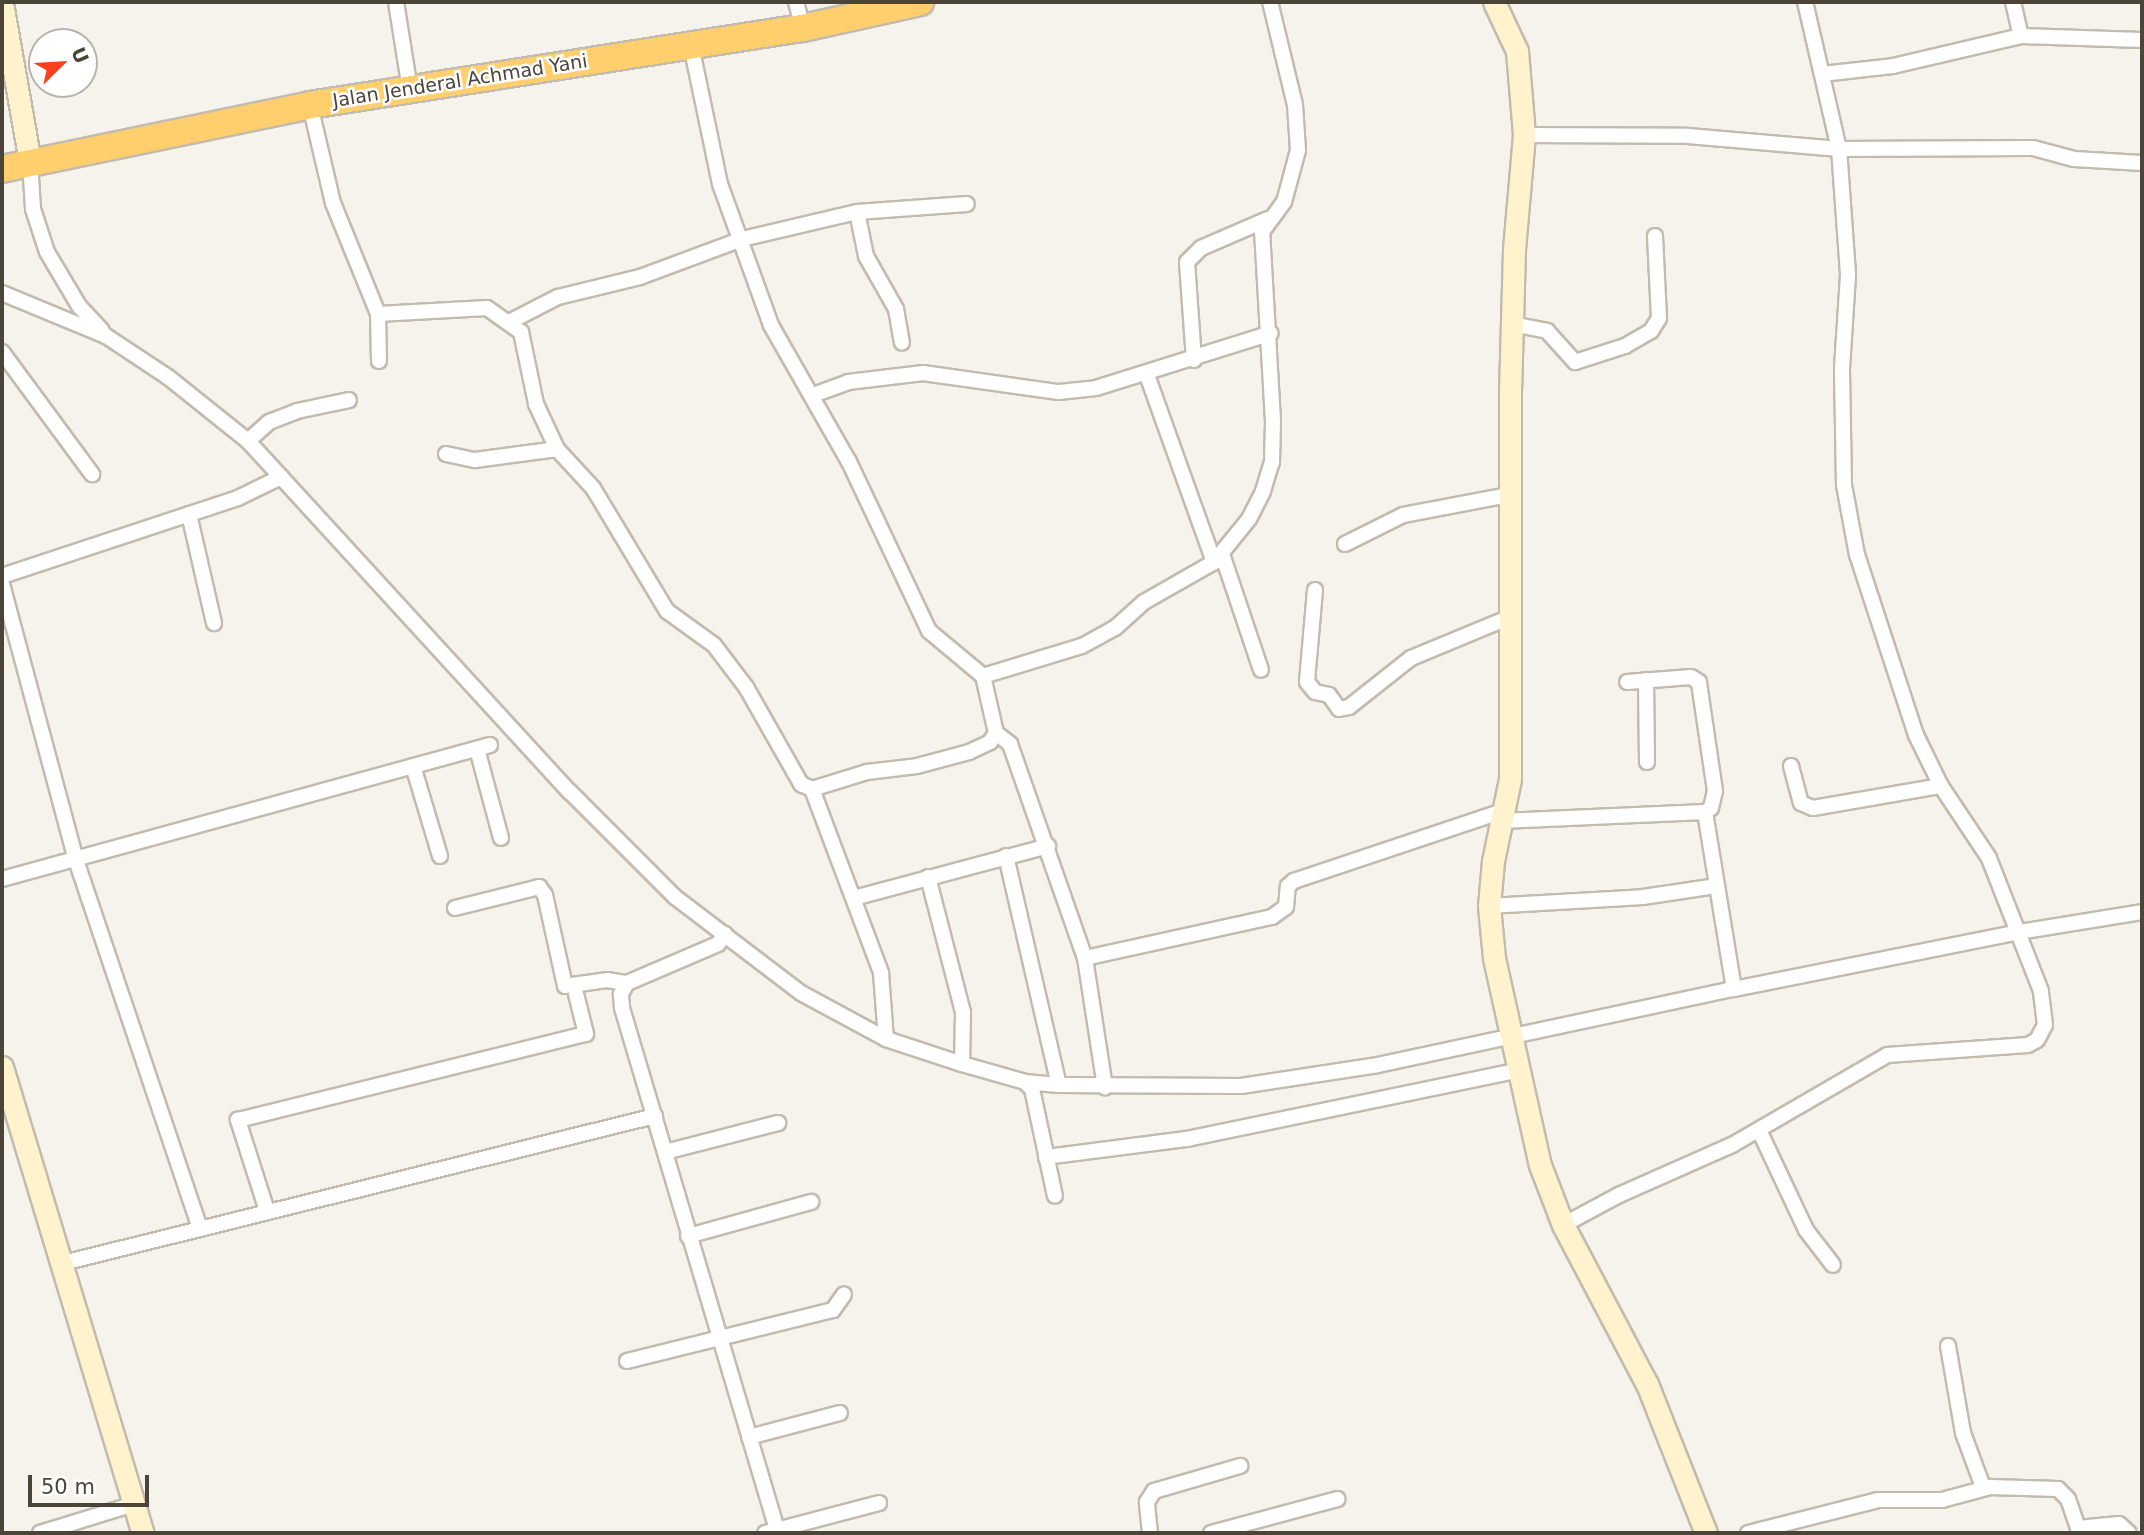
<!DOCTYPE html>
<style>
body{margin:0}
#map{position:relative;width:2144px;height:1535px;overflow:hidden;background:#f6f3ec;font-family:"DejaVu Sans",sans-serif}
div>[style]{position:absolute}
.roads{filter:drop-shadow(2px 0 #c2bbae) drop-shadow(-2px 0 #c2bbae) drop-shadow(0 2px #c2bbae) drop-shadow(0 -2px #c2bbae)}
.street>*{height:14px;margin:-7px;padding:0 7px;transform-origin:7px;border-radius:7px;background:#fff}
.secondary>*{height:21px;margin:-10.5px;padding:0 10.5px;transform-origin:10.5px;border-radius:10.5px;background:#fff3cd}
.highway>*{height:26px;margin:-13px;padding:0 13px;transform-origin:13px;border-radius:13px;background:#ffcf6e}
span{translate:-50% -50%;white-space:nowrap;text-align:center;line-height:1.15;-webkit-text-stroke:5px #fff;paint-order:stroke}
.street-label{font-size:19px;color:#4b4439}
.frame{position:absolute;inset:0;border:4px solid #4b4439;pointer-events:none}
.north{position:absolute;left:28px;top:28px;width:70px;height:70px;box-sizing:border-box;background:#fff;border:2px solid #b7b4b0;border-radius:50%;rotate:66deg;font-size:19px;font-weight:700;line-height:28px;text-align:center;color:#4b4439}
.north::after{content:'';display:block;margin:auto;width:24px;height:32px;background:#fc3f1d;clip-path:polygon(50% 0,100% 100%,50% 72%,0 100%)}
.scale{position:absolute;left:28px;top:1475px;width:121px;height:32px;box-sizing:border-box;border:4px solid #4b4439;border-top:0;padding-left:9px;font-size:21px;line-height:24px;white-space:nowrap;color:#4b4439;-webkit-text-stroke:5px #fff;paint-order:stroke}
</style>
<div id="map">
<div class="roads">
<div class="street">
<div style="left:396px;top:2px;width:88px;rotate:80.9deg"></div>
<div style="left:796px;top:2px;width:27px;rotate:75deg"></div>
<div style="left:2013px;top:2px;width:35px;rotate:77deg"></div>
<div style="left:1822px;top:74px;width:71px;rotate:-6.4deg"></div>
<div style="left:1893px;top:66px;width:131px;rotate:-13.2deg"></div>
<div style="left:2021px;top:36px;width:121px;rotate:1.9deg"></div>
<div style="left:310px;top:105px;width:101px;rotate:76.8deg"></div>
<div style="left:333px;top:203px;width:120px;rotate:67.9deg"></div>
<div style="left:378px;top:314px;width:109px;rotate:-3.2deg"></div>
<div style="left:487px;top:308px;width:42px;rotate:35.2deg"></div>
<div style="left:521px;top:332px;width:74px;rotate:78.2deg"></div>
<div style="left:536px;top:404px;width:50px;rotate:65deg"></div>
<div style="left:557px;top:449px;width:53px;rotate:47.3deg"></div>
<div style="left:593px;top:488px;width:144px;rotate:59deg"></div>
<div style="left:667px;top:611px;width:58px;rotate:35.9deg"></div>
<div style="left:714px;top:645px;width:53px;rotate:52.7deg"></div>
<div style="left:746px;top:687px;width:112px;rotate:60.4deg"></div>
<div style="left:801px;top:784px;width:12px;rotate:24deg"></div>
<div style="left:812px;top:789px;width:58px;rotate:-17.2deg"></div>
<div style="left:867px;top:772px;width:50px;rotate:-6.8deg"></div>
<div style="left:917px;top:766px;width:54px;rotate:-15.1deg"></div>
<div style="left:969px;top:752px;width:23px;rotate:-25deg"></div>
<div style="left:990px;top:742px;width:11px;rotate:-56deg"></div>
<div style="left:996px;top:733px;width:58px;rotate:-102.8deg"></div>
<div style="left:983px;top:676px;width:70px;rotate:-140.2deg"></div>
<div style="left:929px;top:631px;width:187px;rotate:-115.3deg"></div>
<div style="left:849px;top:462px;width:158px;rotate:-119.7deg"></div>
<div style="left:771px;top:325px;width:150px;rotate:-109.9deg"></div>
<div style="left:720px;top:184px;width:142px;rotate:-101.8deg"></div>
<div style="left:1524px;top:135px;width:164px;rotate:0.3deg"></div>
<div style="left:1688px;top:136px;width:152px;rotate:4.9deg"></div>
<div style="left:1839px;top:149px;width:194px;rotate:-0.3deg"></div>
<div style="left:2033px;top:148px;width:42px;rotate:15deg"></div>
<div style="left:2074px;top:159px;width:68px;rotate:3.4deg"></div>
<div style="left:30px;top:162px;width:47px;rotate:86.3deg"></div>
<div style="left:33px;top:209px;width:45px;rotate:72deg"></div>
<div style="left:47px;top:252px;width:63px;rotate:59.3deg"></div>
<div style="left:79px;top:306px;width:33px;rotate:47deg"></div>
<div style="left:857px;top:212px;width:45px;rotate:78.4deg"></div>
<div style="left:866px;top:256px;width:61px;rotate:60.5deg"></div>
<div style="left:896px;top:309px;width:34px;rotate:80deg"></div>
<div style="left:2px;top:293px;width:113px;rotate:22.5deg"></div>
<div style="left:106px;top:336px;width:74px;rotate:33.5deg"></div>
<div style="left:168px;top:377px;width:102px;rotate:38.7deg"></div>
<div style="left:248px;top:441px;width:476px;rotate:47.5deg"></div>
<div style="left:570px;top:792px;width:148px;rotate:45deg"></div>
<div style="left:675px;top:897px;width:158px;rotate:37.3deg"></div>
<div style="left:801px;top:993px;width:97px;rotate:28.4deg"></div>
<div style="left:886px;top:1039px;width:80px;rotate:18.2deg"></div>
<div style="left:962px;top:1064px;width:66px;rotate:15.9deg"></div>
<div style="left:1025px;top:1082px;width:34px;rotate:5deg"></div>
<div style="left:1059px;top:1085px;width:182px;rotate:0.3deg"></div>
<div style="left:1241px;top:1086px;width:139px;rotate:-8.7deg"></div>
<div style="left:1378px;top:1065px;width:364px;rotate:-12.1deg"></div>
<div style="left:1734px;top:989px;width:291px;rotate:-11.3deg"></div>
<div style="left:2019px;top:932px;width:125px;rotate:-9.2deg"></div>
<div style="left:378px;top:314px;width:47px;rotate:88.8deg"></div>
<div style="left:511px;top:321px;width:53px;rotate:-27.1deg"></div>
<div style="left:558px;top:297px;width:84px;rotate:-13.7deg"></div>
<div style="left:640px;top:277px;width:109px;rotate:-20.4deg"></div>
<div style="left:742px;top:239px;width:118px;rotate:-13.2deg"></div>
<div style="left:857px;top:212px;width:110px;rotate:-4.2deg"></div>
<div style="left:1512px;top:324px;width:36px;rotate:11deg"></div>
<div style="left:1547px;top:331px;width:42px;rotate:47.9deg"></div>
<div style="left:1575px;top:362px;width:52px;rotate:-17.7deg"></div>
<div style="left:1625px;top:346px;width:30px;rotate:-30deg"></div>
<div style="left:1651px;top:331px;width:15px;rotate:-58deg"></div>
<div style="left:1659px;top:318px;width:82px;rotate:-92.8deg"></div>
<div style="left:2px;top:352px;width:152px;rotate:53.6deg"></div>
<div style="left:1194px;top:360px;width:98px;rotate:-94.1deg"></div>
<div style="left:1187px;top:262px;width:20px;rotate:-45deg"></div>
<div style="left:1201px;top:248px;width:73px;rotate:-23.4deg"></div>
<div style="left:1147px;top:375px;width:199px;rotate:70.3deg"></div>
<div style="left:813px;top:395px;width:37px;rotate:-20deg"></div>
<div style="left:848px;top:382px;width:76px;rotate:-6.8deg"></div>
<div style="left:923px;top:373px;width:137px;rotate:8deg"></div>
<div style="left:1059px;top:392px;width:37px;rotate:-6deg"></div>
<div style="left:1096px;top:388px;width:183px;rotate:-17.4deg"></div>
<div style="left:248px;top:441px;width:28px;rotate:-42deg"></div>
<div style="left:269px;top:422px;width:30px;rotate:-21deg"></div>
<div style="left:297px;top:411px;width:53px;rotate:-11.9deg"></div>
<div style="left:446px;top:454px;width:30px;rotate:12deg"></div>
<div style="left:475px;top:460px;width:83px;rotate:-7.6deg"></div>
<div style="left:189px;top:514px;width:112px;rotate:77.1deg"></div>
<div style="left:1345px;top:544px;width:65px;rotate:-26.6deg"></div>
<div style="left:1403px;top:515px;width:108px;rotate:-10.7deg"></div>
<div style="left:1222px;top:554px;width:122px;rotate:71.4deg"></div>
<div style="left:2px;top:576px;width:249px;rotate:-18.3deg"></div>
<div style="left:238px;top:498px;width:48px;rotate:-26deg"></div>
<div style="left:2px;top:584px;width:283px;rotate:75deg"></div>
<div style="left:75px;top:857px;width:391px;rotate:71.4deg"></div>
<div style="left:1315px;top:590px;width:92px;rotate:95deg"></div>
<div style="left:1307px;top:682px;width:13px;rotate:51deg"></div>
<div style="left:1315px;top:692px;width:14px;rotate:12deg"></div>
<div style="left:1329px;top:695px;width:17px;rotate:54deg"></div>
<div style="left:1339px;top:709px;width:10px;rotate:-11deg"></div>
<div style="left:1349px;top:707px;width:79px;rotate:-38.3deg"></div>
<div style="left:1411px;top:658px;width:107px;rotate:-22.5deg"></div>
<div style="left:983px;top:676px;width:103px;rotate:-16.9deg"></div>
<div style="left:1082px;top:646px;width:38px;rotate:-29deg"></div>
<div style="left:1115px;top:628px;width:39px;rotate:-42deg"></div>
<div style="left:1144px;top:602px;width:81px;rotate:-29.7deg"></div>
<div style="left:1214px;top:562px;width:55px;rotate:-50.9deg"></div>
<div style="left:1249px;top:519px;width:31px;rotate:-63deg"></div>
<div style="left:1263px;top:491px;width:30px;rotate:-73deg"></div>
<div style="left:1272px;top:462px;width:41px;rotate:-88.6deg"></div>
<div style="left:1273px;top:421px;width:189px;rotate:-93.3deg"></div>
<div style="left:1262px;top:232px;width:37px;rotate:-54deg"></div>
<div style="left:1284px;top:202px;width:54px;rotate:-74.9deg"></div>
<div style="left:1298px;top:150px;width:45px;rotate:-93.8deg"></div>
<div style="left:1295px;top:105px;width:106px;rotate:-103.6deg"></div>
<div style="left:1646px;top:680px;width:82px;rotate:89.3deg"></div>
<div style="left:996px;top:733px;width:18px;rotate:38deg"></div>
<div style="left:1010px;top:744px;width:227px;rotate:70.7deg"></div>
<div style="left:1085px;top:958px;width:131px;rotate:81.2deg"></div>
<div style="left:477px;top:749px;width:92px;rotate:74.9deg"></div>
<div style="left:413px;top:766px;width:94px;rotate:73.3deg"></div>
<div style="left:1791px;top:766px;width:38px;rotate:75deg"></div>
<div style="left:1801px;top:803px;width:13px;rotate:23deg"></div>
<div style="left:1813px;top:808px;width:130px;rotate:-9.8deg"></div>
<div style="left:812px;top:789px;width:197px;rotate:69.4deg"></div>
<div style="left:881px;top:973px;width:66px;rotate:85.7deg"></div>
<div style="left:1705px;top:812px;width:179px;rotate:80.7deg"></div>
<div style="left:1501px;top:821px;width:204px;rotate:-2.5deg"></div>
<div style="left:1705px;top:812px;width:7px;rotate:-34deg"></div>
<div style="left:1711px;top:808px;width:17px;rotate:-77deg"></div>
<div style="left:1715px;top:791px;width:110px;rotate:-98.4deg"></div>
<div style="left:1699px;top:682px;width:9px;rotate:-148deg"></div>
<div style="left:1691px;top:677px;width:64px;rotate:175.5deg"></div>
<div style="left:1006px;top:856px;width:235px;rotate:77deg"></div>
<div style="left:928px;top:877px;width:139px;rotate:75.5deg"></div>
<div style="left:963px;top:1012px;width:52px;rotate:91.1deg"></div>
<div style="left:2px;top:879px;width:506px;rotate:-15.35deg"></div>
<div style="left:854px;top:898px;width:201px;rotate:-15deg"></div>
<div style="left:1489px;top:906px;width:154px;rotate:-3.3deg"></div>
<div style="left:1643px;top:897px;width:75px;rotate:-8.5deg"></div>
<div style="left:455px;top:908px;width:87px;rotate:-14deg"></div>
<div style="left:539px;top:887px;width:10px;rotate:53deg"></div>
<div style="left:545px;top:895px;width:93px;rotate:77.6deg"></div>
<div style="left:565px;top:986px;width:42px;rotate:-8.1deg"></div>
<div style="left:607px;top:980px;width:20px;rotate:9deg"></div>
<div style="left:725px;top:934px;width:12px;rotate:125deg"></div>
<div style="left:718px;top:944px;width:99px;rotate:156.8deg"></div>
<div style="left:627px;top:983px;width:13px;rotate:119deg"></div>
<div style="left:621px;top:994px;width:14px;rotate:86deg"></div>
<div style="left:622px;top:1008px;width:548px;rotate:73.45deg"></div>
<div style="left:1085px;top:958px;width:191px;rotate:-12.4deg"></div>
<div style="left:1272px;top:917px;width:17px;rotate:-36deg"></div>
<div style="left:1286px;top:907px;width:21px;rotate:-85deg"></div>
<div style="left:1288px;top:886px;width:8px;rotate:-40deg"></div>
<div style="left:1294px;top:881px;width:220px;rotate:-18.5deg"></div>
<div style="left:1025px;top:1082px;width:10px;rotate:45deg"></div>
<div style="left:1032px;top:1089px;width:109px;rotate:77.9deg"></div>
<div style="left:1759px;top:1130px;width:110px;rotate:64.8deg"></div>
<div style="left:1806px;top:1230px;width:44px;rotate:52.4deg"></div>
<div style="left:665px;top:1152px;width:117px;rotate:-14.4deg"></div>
<div style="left:1046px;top:1157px;width:142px;rotate:-7.3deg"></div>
<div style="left:1187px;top:1139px;width:340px;rotate:-11.7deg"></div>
<div style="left:267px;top:1211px;width:96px;rotate:-107.7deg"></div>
<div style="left:238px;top:1120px;width:358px;rotate:-13.9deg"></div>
<div style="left:586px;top:1034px;width:41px;rotate:-104deg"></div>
<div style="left:1563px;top:1225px;width:64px;rotate:-28.2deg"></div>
<div style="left:1619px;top:1195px;width:124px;rotate:-23.9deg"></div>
<div style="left:1732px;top:1145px;width:179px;rotate:-30.1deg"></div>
<div style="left:1887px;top:1055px;width:141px;rotate:-4.1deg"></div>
<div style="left:2028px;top:1045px;width:10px;rotate:-29deg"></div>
<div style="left:2037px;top:1040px;width:17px;rotate:-62deg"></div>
<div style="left:2045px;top:1025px;width:34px;rotate:-97deg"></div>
<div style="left:2041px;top:991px;width:143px;rotate:-111.4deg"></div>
<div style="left:1989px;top:858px;width:87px;rotate:-123.7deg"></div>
<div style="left:1941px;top:786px;width:57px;rotate:-116.1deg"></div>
<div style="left:1916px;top:735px;width:189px;rotate:-108.1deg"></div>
<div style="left:1857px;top:555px;width:71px;rotate:-100.5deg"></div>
<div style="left:1844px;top:485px;width:117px;rotate:-91deg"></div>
<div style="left:1842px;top:368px;width:94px;rotate:-86.3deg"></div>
<div style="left:1848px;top:274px;width:125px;rotate:-94.1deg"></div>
<div style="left:1839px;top:149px;width:151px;rotate:-103deg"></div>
<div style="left:688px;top:1236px;width:128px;rotate:-15.5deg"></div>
<div style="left:63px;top:1263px;width:610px;rotate:-13.95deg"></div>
<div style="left:1948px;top:1346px;width:88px;rotate:80.2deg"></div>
<div style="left:1963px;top:1433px;width:58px;rotate:69.7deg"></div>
<div style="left:627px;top:1361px;width:212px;rotate:-13.9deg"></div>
<div style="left:833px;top:1310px;width:19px;rotate:-55deg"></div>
<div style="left:749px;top:1437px;width:94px;rotate:-14.8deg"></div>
<div style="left:40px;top:1533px;width:98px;rotate:-17.1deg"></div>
<div style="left:765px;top:1533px;width:118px;rotate:-14.7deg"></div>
<div style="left:1150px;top:1533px;width:31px;rotate:-96deg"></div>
<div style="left:1147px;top:1502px;width:13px;rotate:-58deg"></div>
<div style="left:1154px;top:1491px;width:90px;rotate:-16.2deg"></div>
<div style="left:1211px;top:1533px;width:131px;rotate:-15deg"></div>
<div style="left:1748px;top:1533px;width:134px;rotate:-14.2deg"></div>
<div style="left:1878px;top:1500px;width:64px"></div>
<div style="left:1942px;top:1500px;width:50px;rotate:-15.2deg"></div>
<div style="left:1990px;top:1487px;width:68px;rotate:1.7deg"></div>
<div style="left:2058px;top:1489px;width:14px;rotate:45deg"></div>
<div style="left:2068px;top:1499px;width:31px;rotate:71deg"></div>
<div style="left:2078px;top:1528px;width:41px;rotate:-5.6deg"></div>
<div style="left:2119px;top:1524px;width:13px;rotate:42deg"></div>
</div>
<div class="secondary">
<div style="left:1494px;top:2px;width:54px;rotate:64.9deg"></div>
<div style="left:1517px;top:51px;width:84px;rotate:85.2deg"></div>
<div style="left:1524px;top:135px;width:115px;rotate:95deg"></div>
<div style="left:1514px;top:250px;width:139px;rotate:91.6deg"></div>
<div style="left:1510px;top:389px;width:390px;rotate:90deg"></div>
<div style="left:1510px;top:779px;width:84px;rotate:101.7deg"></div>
<div style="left:1493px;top:861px;width:45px;rotate:95.1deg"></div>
<div style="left:1489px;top:906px;width:52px;rotate:84.5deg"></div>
<div style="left:1494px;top:958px;width:212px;rotate:77.5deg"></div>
<div style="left:1540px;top:1165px;width:64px;rotate:69deg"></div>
<div style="left:1563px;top:1225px;width:180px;rotate:62.2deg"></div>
<div style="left:1647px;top:1384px;width:160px;rotate:68.4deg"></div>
<div style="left:2px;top:3px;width:161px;rotate:80deg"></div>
<div style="left:2px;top:1067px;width:487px;rotate:73.2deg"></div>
</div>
<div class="highway">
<div style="left:2px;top:169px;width:315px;rotate:-11.7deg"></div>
<div style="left:310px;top:105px;width:499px;rotate:-8.9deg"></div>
<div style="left:803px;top:28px;width:120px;rotate:-12.5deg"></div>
</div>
</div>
<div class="street-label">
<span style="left:460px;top:81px;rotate:-9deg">Jalan Jenderal Achmad Yani</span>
</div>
<div class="frame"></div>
<div class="north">U</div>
<div class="scale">50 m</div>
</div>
